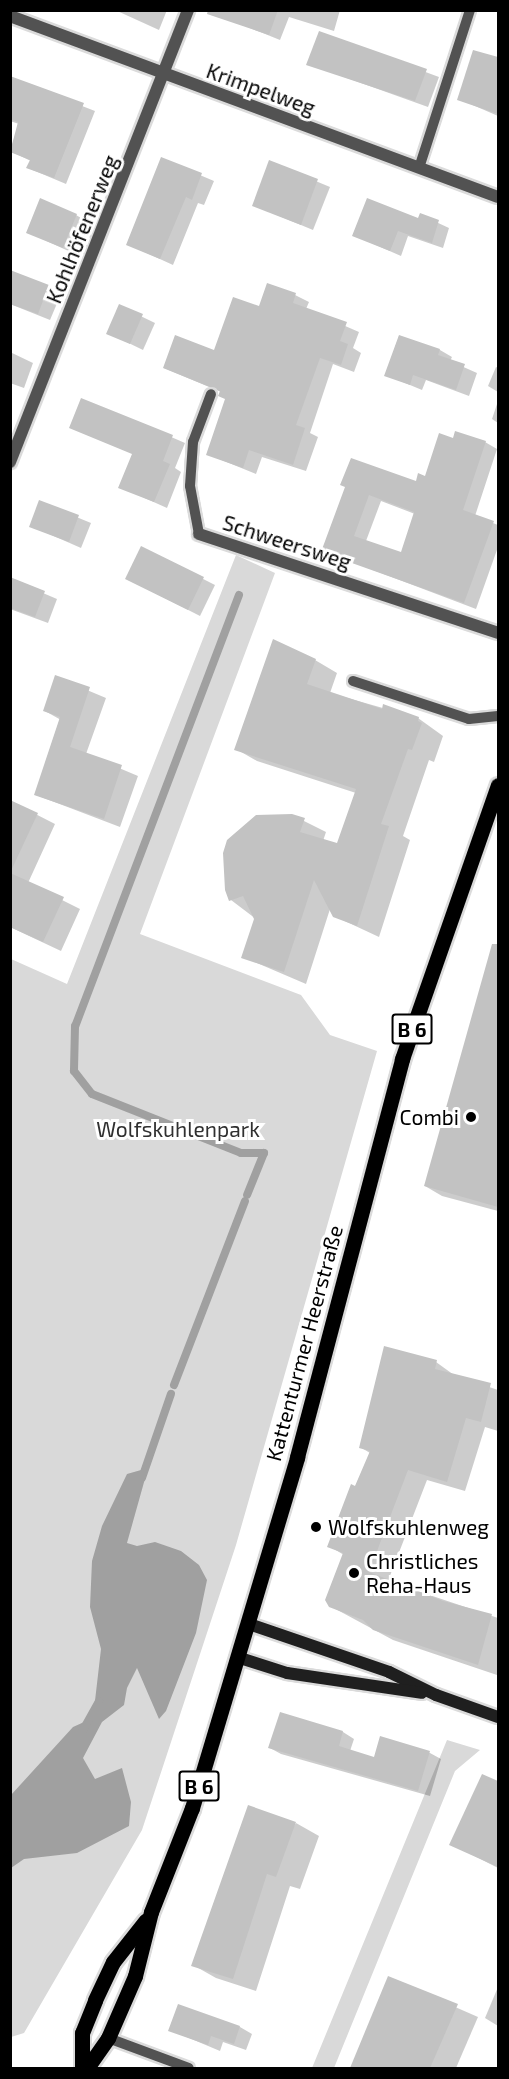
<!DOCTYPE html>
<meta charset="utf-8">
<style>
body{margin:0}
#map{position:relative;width:509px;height:2079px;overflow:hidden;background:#fff;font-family:"Exo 2",sans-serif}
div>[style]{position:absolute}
.green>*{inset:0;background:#d9d9d9}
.water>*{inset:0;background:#a0a0a0}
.shadow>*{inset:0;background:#0003}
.stream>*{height:8px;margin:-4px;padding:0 4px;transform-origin:4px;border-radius:4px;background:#a0a0a0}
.building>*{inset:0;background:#c2c2c2}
.roads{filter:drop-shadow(2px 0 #dbdbdb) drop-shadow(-2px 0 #dbdbdb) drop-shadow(0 2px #dbdbdb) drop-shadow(0 -2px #dbdbdb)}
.lane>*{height:10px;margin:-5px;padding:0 5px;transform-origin:5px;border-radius:5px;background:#525252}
.street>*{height:12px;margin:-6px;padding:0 6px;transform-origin:6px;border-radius:6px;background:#525252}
.secondary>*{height:12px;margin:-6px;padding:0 6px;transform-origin:6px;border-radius:6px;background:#1f1f1f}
.primary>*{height:15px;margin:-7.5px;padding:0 7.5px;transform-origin:7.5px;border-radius:7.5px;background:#000}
.dots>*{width:16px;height:16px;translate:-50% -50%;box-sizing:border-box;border:3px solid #fff;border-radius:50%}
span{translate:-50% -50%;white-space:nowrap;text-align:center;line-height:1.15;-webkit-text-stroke:6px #fff;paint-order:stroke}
.shield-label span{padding:2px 4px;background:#fff;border:2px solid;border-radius:4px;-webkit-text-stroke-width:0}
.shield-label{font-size:20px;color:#000;font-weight:700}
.street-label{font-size:21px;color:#000}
.poi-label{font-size:21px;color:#000}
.right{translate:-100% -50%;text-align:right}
.left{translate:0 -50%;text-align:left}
.park-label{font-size:21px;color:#303030}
.frame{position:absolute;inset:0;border:12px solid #000;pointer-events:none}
</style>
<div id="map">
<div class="green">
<div style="clip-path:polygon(236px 555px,275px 573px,140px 934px,301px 995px,330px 1035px,377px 1051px,236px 1545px,142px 1830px,24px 2033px,11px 2037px,11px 959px,67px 984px)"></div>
<div style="clip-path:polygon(447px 1740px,480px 1750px,455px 1771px,334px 2068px,312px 2068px)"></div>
</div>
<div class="water">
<div style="clip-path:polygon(148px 1468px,127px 1543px,137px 1546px,155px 1542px,181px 1551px,199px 1565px,207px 1580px,196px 1633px,166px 1711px,159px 1719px,137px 1668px,127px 1688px,124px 1705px,102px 1722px,83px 1758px,95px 1779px,122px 1768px,131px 1802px,129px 1826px,77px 1853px,24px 1859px,11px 1868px,11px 1795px,73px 1727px,93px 1718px,101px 1649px,90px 1607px,92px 1561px,102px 1526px,127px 1474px)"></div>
</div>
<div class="shadow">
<div style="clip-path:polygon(115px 10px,167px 10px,159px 30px)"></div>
<div style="clip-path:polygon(239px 10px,340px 10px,334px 31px,289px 17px,280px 40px,235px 22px)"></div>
<div style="clip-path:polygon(320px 33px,439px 77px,428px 107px,308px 64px)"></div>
<div style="clip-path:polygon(474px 52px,498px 59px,498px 116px,459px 99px)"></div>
<div style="clip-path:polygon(10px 78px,95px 111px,66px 184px,28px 168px,31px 161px,10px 151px,19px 124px,10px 121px)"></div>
<div style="clip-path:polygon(162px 159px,214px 181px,204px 205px,198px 203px,173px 265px,127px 244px)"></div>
<div style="clip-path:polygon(270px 162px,330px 187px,313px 230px,253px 205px)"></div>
<div style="clip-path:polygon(76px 215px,88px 222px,75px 254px,27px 232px)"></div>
<div style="clip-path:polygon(421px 215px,449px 228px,443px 248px,408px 236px,401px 256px,353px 235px,419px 220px)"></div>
<div style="clip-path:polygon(13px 273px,61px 294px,50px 320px,10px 304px)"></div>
<div style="clip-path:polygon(295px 295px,309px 302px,306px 309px,359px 332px,353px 348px,361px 353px,354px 372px,333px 364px,310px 433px,318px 437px,306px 471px,262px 457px,256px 474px,207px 454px,227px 399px,221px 392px,164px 368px,215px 352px,260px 308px)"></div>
<div style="clip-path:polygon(120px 306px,155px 323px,143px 350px,108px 333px)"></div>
<div style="clip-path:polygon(399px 336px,440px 350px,452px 357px,450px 361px,477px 373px,469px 396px,426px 380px,422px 390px,386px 375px)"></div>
<div style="clip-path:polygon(10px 352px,33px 363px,24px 388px,10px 383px)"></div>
<div style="clip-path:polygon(496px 367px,498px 368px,498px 392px,488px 386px)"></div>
<div style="clip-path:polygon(498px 401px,498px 423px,492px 419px)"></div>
<div style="clip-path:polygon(139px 423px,185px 443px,175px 468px,181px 472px,167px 508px,120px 487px,133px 454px)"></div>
<div style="clip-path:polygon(evenodd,454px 440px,485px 442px,497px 449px,475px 516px,498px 525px,498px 547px,476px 609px,323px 551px,346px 487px,417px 483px,426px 477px,454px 440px,381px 501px,415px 514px,402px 554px,366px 541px,381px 501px)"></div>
<div style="clip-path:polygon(40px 502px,91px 523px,81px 548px,31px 526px)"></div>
<div style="clip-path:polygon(142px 548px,215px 585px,200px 616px,139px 585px)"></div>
<div style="clip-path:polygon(10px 579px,57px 599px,48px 623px,10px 609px)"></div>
<div style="clip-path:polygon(315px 660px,337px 673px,330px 693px,418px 718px,443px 736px,434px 762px,429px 760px,403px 836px,410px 840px,379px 937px,334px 916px,330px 909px,306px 984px,243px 957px,256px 919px,231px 900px,292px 815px,326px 832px,323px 841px,338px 845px,356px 793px,257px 761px,236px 749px)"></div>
<div style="clip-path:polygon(56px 677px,106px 698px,86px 754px,138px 776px,120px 827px,36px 795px,61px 720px,45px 711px)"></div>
<div style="clip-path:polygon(12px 802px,55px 824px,28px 883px,80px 909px,61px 951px,10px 927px)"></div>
<div style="clip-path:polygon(488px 966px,498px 970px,498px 1211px,442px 1196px,425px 1186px)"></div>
<div style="clip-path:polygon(436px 1362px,454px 1375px,498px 1390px,498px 1431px,485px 1427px,465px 1491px,427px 1480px,388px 1581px,498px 1618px,497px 1675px,393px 1640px,330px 1606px,344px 1555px,329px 1546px,370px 1453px,360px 1447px)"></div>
<div style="clip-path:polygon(281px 1714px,343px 1732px,354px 1739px,350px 1751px,375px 1759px,381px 1738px,430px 1753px,441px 1759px,430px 1796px,281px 1754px,270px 1748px)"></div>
<div style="clip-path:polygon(482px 1776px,498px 1783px,498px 1868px,451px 1844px)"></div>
<div style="clip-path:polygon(296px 1823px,319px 1836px,300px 1889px,290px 1886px,256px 1991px,216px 1978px,193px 1965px)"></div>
<div style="clip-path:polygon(389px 1978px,478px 2017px,456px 2068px,352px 2068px)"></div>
<div style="clip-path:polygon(498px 1987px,498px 2026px,485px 2018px)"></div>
<div style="clip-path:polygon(240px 2027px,252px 2034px,246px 2050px,223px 2042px,220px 2051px,170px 2030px)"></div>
</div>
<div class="stream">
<div style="left:239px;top:595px;width:461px;rotate:110.8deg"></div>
<div style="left:75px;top:1026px;width:45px;rotate:91.3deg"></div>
<div style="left:74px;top:1071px;width:29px;rotate:52deg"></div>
<div style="left:92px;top:1094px;width:160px;rotate:21.6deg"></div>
<div style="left:241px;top:1153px;width:23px"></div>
<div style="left:264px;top:1153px;width:45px;rotate:112deg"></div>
<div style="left:174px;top:1385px;width:197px;rotate:-68.9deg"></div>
<div style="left:142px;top:1478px;width:89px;rotate:-71deg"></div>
<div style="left:83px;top:1730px;width:33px;rotate:-61deg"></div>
</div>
<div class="building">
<div style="clip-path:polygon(208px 10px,278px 10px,269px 35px,207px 14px)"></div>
<div style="clip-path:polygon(319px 31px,427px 69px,415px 101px,306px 65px)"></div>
<div style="clip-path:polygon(473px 50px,498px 57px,498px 114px,457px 100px)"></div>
<div style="clip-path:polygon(10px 76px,84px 103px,54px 178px,26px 168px,30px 160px,10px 152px,18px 122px,10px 119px)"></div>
<div style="clip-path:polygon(161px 157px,202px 173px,192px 200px,186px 197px,160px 259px,126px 245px)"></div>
<div style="clip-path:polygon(269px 160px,318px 179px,301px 225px,252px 206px)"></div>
<div style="clip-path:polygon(40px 198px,77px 214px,63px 248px,26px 233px)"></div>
<div style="clip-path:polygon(367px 198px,418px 218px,420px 213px,439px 220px,432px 243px,398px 231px,390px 251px,352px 236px)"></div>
<div style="clip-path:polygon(10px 270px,49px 285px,38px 314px,10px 304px)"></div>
<div style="clip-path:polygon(267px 283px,296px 293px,293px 303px,347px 322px,340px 341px,348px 344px,341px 365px,320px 358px,296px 425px,305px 428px,293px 465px,249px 450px,243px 468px,206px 455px,225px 399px,218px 396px,220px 391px,163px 368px,175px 335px,214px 350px,233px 297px,259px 306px)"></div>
<div style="clip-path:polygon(119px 304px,143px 314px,130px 344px,106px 334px)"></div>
<div style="clip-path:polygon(399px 335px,440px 349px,438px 355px,465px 364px,456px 390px,413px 375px,410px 385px,384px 376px)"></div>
<div style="clip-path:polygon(81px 398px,173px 435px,163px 461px,170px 464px,154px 502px,118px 488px,132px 454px,69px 428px)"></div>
<div style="clip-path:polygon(evenodd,455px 431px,486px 441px,463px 510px,494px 521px,464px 603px,321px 552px,345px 487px,340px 485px,351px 458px,416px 481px,418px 473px,425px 476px,439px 433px,453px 438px,455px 431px,369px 495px,414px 512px,401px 552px,354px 536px,369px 495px)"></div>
<div style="clip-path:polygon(39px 500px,79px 515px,69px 542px,29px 527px)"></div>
<div style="clip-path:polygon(141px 546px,204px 577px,188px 610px,125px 579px)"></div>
<div style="clip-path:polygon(10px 577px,45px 591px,35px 617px,10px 608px)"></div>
<div style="clip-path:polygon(273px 639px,316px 659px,307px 684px,382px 709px,383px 704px,419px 717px,418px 721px,422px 723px,412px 750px,408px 749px,381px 824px,389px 826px,357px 926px,333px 917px,314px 880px,284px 972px,241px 958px,254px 919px,243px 896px,229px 901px,225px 890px,223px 853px,227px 840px,256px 815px,292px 814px,305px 818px,300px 832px,337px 843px,356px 789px,234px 750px)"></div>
<div style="clip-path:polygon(55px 675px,90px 687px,70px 747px,122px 765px,104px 819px,34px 795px,60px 717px,43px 711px)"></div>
<div style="clip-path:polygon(10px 800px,38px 813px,10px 873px)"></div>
<div style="clip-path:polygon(10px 873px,64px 897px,43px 942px,10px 927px)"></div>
<div style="clip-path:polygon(492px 944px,498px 944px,498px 1207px,424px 1186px)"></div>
<div style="clip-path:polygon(384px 1346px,437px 1360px,435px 1369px,491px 1383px,481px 1422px,466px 1418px,447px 1482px,408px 1470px,369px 1572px,443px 1601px,492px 1614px,478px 1665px,373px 1630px,363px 1620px,329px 1607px,325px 1600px,343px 1553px,327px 1547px,351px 1484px,355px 1486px,370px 1451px,359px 1448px)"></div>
<div style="clip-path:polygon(280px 1712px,343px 1731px,339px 1746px,374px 1757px,380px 1736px,430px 1751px,418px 1791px,268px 1748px)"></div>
<div style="clip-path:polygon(482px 1774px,498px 1781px,498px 1867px,449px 1845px)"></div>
<div style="clip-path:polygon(248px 1805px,296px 1822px,276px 1877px,267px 1874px,233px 1979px,191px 1966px)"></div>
<div style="clip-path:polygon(388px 1976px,458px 2004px,430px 2068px,350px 2068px)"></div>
<div style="clip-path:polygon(178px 2004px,240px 2026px,234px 2044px,211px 2036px,208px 2045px,168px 2031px)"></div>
</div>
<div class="roads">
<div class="lane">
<div style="left:419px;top:168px;width:166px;rotate:-72.1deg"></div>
<div style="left:199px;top:534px;width:49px;rotate:-100.6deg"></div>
<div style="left:190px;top:486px;width:44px;rotate:-86.1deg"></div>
<div style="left:193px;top:442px;width:51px;rotate:-69.4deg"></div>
<div style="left:353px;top:681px;width:122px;rotate:18.1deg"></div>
<div style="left:469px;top:719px;width:29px;rotate:-6deg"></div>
<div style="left:108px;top:2038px;width:86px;rotate:20.3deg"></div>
</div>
<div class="street">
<div style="left:10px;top:16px;width:520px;rotate:20.35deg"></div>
<div style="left:10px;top:462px;width:486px;rotate:-68.5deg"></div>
<div style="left:199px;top:534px;width:315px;rotate:18.3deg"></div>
</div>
<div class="secondary">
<div style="left:249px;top:1624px;width:148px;rotate:18.9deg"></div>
<div style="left:389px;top:1672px;width:52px;rotate:26.1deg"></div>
<div style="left:436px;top:1695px;width:66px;rotate:19.5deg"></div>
<div style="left:240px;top:1658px;width:49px;rotate:17.7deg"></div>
<div style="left:287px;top:1673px;width:136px;rotate:8.4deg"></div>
</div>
<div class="primary">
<div style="left:82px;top:2068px;width:35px;rotate:-90deg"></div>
<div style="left:82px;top:2033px;width:35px;rotate:-68deg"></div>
<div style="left:95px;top:2000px;width:42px;rotate:-64.7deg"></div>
<div style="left:113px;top:1962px;width:53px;rotate:-51.8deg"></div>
<div style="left:87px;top:2068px;width:37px;rotate:-55deg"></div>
<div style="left:108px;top:2038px;width:68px;rotate:-66.5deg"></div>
<div style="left:135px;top:1976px;width:66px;rotate:-76deg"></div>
<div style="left:151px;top:1912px;width:112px;rotate:-68.5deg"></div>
<div style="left:192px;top:1808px;width:366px;rotate:-73.3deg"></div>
<div style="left:297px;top:1457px;width:412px;rotate:-75.2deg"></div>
<div style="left:402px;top:1059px;width:290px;rotate:-70.7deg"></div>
</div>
</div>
<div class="dots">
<div style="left:471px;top:1117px;background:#000"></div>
<div style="left:316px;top:1527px;background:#000"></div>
<div style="left:354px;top:1573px;background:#000"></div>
</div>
<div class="shield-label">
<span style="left:412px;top:1029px">B 6</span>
<span style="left:199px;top:1786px">B 6</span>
</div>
<div class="street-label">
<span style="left:261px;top:89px;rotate:20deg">Krimpelweg</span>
<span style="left:82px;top:229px;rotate:-68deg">Kohlhöfenerweg</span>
<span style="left:287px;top:542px;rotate:18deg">Schweersweg</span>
<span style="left:304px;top:1343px;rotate:-75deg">Kattenturmer Heerstraße</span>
</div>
<div class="poi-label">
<span class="right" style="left:459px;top:1117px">Combi</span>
<span class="left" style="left:328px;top:1527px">Wolfskuhlenweg</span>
<span class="left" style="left:366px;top:1573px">Christliches<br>Reha-Haus</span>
</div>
<div class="park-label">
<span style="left:178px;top:1129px">Wolfskuhlenpark</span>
</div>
<div class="frame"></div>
</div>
